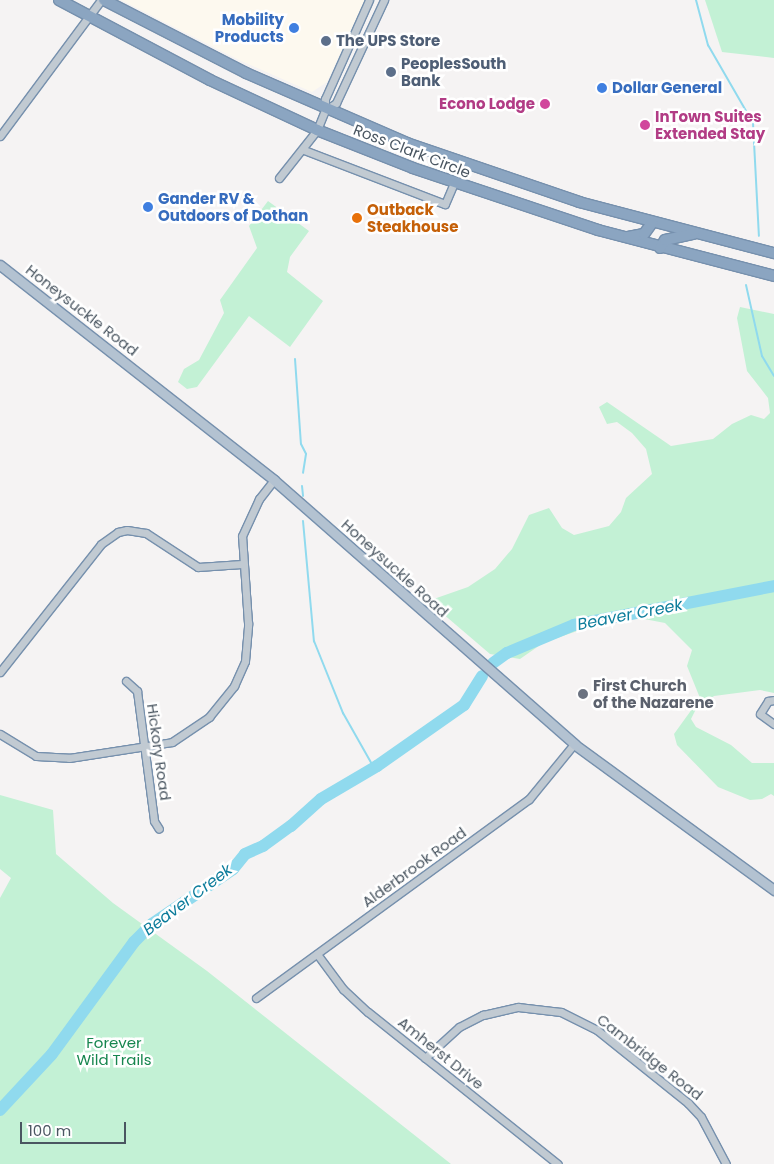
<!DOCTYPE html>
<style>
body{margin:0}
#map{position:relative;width:774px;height:1164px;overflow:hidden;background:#f5f3f3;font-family:Poppins,sans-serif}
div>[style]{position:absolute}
.commercial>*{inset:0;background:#fdf9ef}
.green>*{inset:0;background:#c3f1d5}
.stream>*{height:2px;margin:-1px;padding:0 1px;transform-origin:1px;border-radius:1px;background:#90daee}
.river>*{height:12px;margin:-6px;padding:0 6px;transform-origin:6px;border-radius:6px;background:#90daee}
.roads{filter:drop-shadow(1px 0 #7690ad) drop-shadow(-1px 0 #7690ad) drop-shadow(0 1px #7690ad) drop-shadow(0 -1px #7690ad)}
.minor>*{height:7px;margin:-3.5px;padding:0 3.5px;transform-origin:3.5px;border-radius:3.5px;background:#c1cad2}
.major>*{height:9px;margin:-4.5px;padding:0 4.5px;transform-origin:4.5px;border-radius:4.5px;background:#b3c2d1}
.highway>*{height:10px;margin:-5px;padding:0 5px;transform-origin:5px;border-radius:5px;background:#8ba5c1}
.dots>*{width:14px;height:14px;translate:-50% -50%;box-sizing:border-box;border:2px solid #fff;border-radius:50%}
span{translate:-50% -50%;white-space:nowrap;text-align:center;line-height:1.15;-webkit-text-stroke:5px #fff;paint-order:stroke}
.shop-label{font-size:15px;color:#366cbe;font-weight:700}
.right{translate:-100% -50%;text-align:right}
.left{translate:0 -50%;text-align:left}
.service-label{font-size:15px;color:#4e5e75;font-weight:700}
.hotel-label{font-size:15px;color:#b23c85;font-weight:700}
.street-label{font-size:15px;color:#4a5661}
.food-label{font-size:15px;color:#c56008;font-weight:700}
.worship-label{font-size:15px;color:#5b616d;font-weight:700}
.park-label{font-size:15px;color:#17864f}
.water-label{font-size:16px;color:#0c7c9b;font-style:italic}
.scale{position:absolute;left:20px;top:1122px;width:106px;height:22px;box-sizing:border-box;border:2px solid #4a5661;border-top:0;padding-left:6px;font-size:15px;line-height:18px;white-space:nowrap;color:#4a5661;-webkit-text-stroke:4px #fff;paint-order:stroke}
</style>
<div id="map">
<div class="commercial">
<div style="clip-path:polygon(121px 0,365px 0,327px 82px,312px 92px,239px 60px)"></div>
</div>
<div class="green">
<div style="clip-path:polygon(705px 0,774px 0,774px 58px,722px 52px)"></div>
<div style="clip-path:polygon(268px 201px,309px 231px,290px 257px,287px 272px,323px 301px,290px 347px,249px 316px,197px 387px,187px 389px,178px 382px,184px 369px,199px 360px,224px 313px,220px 300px,257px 248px,249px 226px)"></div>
<div style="clip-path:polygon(740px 307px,774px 314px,774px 693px,760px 690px,714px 696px,696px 709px,691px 719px,696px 727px,731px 745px,752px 763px,774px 763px,774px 796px,771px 794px,762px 799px,750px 800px,718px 787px,677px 745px,674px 734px,700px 698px,687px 666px,692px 650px,665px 623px,639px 618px,580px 630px,543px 643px,520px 659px,490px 654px,428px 601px,468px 587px,495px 569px,512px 549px,529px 515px,549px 508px,562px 528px,574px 535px,609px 526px,621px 512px,626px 498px,652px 474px,646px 449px,632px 433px,617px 422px,607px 424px,599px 407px,607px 402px,671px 446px,713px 439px,732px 424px,751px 415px,764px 419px,770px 413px,768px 398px,747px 371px,737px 318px)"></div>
<div style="clip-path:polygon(0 795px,53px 810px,56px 854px,113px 903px,207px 971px,451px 1164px,0 1164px,0 898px,11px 878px,0 869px)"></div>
</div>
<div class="stream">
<div style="left:696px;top:0;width:47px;rotate:75.1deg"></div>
<div style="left:708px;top:45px;width:90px;rotate:60deg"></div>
<div style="left:753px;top:123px;width:113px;rotate:87deg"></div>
<div style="left:746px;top:285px;width:73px;rotate:77.3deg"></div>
<div style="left:762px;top:356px;width:23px;rotate:59deg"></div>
<div style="left:295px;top:359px;width:85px;rotate:86deg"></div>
<div style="left:301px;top:444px;width:11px;rotate:63deg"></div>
<div style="left:306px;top:454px;width:19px;rotate:99deg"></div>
<div style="left:302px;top:486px;width:10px;rotate:84deg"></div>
<div style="left:303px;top:521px;width:121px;rotate:84.8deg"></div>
<div style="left:314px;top:641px;width:78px;rotate:68.1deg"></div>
<div style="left:343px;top:713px;width:61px;rotate:60.5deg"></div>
</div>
<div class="river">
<div style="left:493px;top:663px;width:17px;rotate:-36deg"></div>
<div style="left:507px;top:653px;width:73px;rotate:-22.7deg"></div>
<div style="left:574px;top:625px;width:204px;rotate:-11deg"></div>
<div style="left:0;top:1110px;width:76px;rotate:-47.1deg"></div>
<div style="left:52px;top:1054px;width:139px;rotate:-53.8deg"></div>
<div style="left:134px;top:942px;width:25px;rotate:-45deg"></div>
<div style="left:152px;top:924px;width:98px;rotate:-34.2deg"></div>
<div style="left:233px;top:869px;width:19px;rotate:-51deg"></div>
<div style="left:245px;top:854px;width:20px;rotate:-24deg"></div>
<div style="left:263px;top:846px;width:34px;rotate:-36deg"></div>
<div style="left:291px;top:826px;width:40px;rotate:-42deg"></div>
<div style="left:321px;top:799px;width:65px;rotate:-30.5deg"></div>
<div style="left:377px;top:766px;width:106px;rotate:-35deg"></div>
<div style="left:464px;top:705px;width:34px;rotate:-58deg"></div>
</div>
<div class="roads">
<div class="minor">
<div style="left:325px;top:110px;width:13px;rotate:-32deg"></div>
<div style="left:336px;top:103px;width:114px;rotate:-65deg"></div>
<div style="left:0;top:136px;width:169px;rotate:-53.4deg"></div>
<div style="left:304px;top:150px;width:151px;rotate:21deg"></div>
<div style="left:445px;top:204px;width:23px;rotate:-67deg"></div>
<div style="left:279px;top:178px;width:61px;rotate:-51.6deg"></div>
<div style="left:317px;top:130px;width:22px;rotate:-68deg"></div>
<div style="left:325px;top:110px;width:11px;rotate:-90deg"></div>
<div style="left:325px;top:99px;width:108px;rotate:-66deg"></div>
<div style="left:0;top:672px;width:163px;rotate:-51.7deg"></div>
<div style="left:101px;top:544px;width:21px;rotate:-35deg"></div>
<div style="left:118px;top:532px;width:9px;rotate:-13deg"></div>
<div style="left:127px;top:530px;width:19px;rotate:9deg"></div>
<div style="left:146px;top:533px;width:62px;rotate:33.2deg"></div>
<div style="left:198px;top:567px;width:44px;rotate:-3.9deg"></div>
<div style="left:126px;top:681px;width:15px;rotate:42deg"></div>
<div style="left:137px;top:691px;width:131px;rotate:82.5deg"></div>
<div style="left:154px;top:821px;width:9px;rotate:58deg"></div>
<div style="left:774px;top:700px;width:6px;rotate:171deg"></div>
<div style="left:768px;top:701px;width:15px;rotate:122deg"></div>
<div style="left:760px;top:714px;width:17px;rotate:36deg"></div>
<div style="left:0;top:734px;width:42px;rotate:31.4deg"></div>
<div style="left:36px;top:756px;width:33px;rotate:3deg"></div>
<div style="left:69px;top:758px;width:104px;rotate:-8.8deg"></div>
<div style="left:172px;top:742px;width:45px;rotate:-34deg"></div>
<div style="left:209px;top:717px;width:40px;rotate:-51deg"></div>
<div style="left:234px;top:686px;width:27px;rotate:-66deg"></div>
<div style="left:245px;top:661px;width:38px;rotate:-85deg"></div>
<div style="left:248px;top:623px;width:87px;rotate:-93.9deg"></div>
<div style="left:242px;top:536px;width:41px;rotate:-65.3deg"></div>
<div style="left:259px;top:499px;width:24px;rotate:-52deg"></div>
<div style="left:317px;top:954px;width:44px;rotate:53.4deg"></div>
<div style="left:343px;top:989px;width:34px;rotate:43deg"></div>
<div style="left:368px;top:1012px;width:243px;rotate:38.7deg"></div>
<div style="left:256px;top:998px;width:338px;rotate:-36.1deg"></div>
<div style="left:529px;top:799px;width:71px;rotate:-50.7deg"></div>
<div style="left:425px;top:1058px;width:46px;rotate:-42.4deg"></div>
<div style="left:459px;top:1027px;width:27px;rotate:-27deg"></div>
<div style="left:483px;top:1015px;width:36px;rotate:-13deg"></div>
<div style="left:518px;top:1007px;width:43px;rotate:6.6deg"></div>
<div style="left:561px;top:1012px;width:40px;rotate:26.6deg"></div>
<div style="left:597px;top:1030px;width:117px;rotate:38.7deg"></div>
<div style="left:688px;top:1103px;width:19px;rotate:47deg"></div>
<div style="left:701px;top:1117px;width:53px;rotate:62deg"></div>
</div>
<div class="major">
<div style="left:0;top:265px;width:348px;rotate:38.1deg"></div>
<div style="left:274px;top:480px;width:400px;rotate:41.3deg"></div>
<div style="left:574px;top:744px;width:248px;rotate:36.1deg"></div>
</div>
<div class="highway">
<div style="left:59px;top:0;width:171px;rotate:27.9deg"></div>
<div style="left:210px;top:80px;width:118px;rotate:25deg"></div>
<div style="left:317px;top:130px;width:103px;rotate:21.6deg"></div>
<div style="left:413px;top:168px;width:195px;rotate:18.5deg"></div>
<div style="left:598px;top:230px;width:182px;rotate:14.6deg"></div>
<div style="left:104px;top:0;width:160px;rotate:27.2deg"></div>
<div style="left:246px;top:73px;width:176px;rotate:23.5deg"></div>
<div style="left:407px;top:143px;width:182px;rotate:18.9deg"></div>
<div style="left:579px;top:202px;width:202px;rotate:14.7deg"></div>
<div style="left:628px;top:237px;width:16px;rotate:-11deg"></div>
<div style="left:644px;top:234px;width:14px;rotate:-54deg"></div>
<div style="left:660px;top:248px;width:9px;rotate:-58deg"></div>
<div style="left:665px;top:240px;width:29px;rotate:-12deg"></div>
</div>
</div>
<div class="dots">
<div style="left:294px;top:28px;background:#3f7fe0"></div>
<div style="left:326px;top:41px;background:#5c6f8a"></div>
<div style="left:391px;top:72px;background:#5c6f8a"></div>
<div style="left:602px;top:88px;background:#3f7fe0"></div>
<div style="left:545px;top:104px;background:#d1479c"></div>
<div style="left:645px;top:125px;background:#d1479c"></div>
<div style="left:148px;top:207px;background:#3f7fe0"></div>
<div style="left:357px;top:218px;background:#e8710a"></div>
<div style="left:583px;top:694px;background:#6b7280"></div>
</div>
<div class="shop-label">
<span class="right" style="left:284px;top:28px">Mobility<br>Products</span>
<span class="left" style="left:612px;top:88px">Dollar General</span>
<span class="left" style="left:158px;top:207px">Gander RV &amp;<br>Outdoors of Dothan</span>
</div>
<div class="service-label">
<span class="left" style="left:336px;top:41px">The UPS Store</span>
<span class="left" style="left:401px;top:72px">PeoplesSouth<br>Bank</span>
</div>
<div class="hotel-label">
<span class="right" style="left:535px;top:104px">Econo Lodge</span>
<span class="left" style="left:655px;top:125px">InTown Suites<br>Extended Stay</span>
</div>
<div class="street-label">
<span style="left:412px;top:151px;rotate:21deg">Ross Clark Circle</span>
<span style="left:82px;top:310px;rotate:38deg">Honeysuckle Road</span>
<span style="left:395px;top:568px;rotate:42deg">Honeysuckle Road</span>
<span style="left:159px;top:752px;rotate:82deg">Hickory Road</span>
<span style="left:414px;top:867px;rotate:-36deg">Alderbrook Road</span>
<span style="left:441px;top:1053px;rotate:39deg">Amherst Drive</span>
<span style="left:650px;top:1057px;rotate:38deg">Cambridge Road</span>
</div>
<div class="food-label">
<span class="left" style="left:367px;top:218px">Outback<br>Steakhouse</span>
</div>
<div class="worship-label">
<span class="left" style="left:593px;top:694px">First Church<br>of the Nazarene</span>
</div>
<div class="park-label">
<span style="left:114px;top:1051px">Forever<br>Wild Trails</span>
</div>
<div class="water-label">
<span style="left:630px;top:615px;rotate:-11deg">Beaver Creek</span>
<span style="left:188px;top:900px;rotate:-37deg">Beaver Creek</span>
</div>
<div class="scale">100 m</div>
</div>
